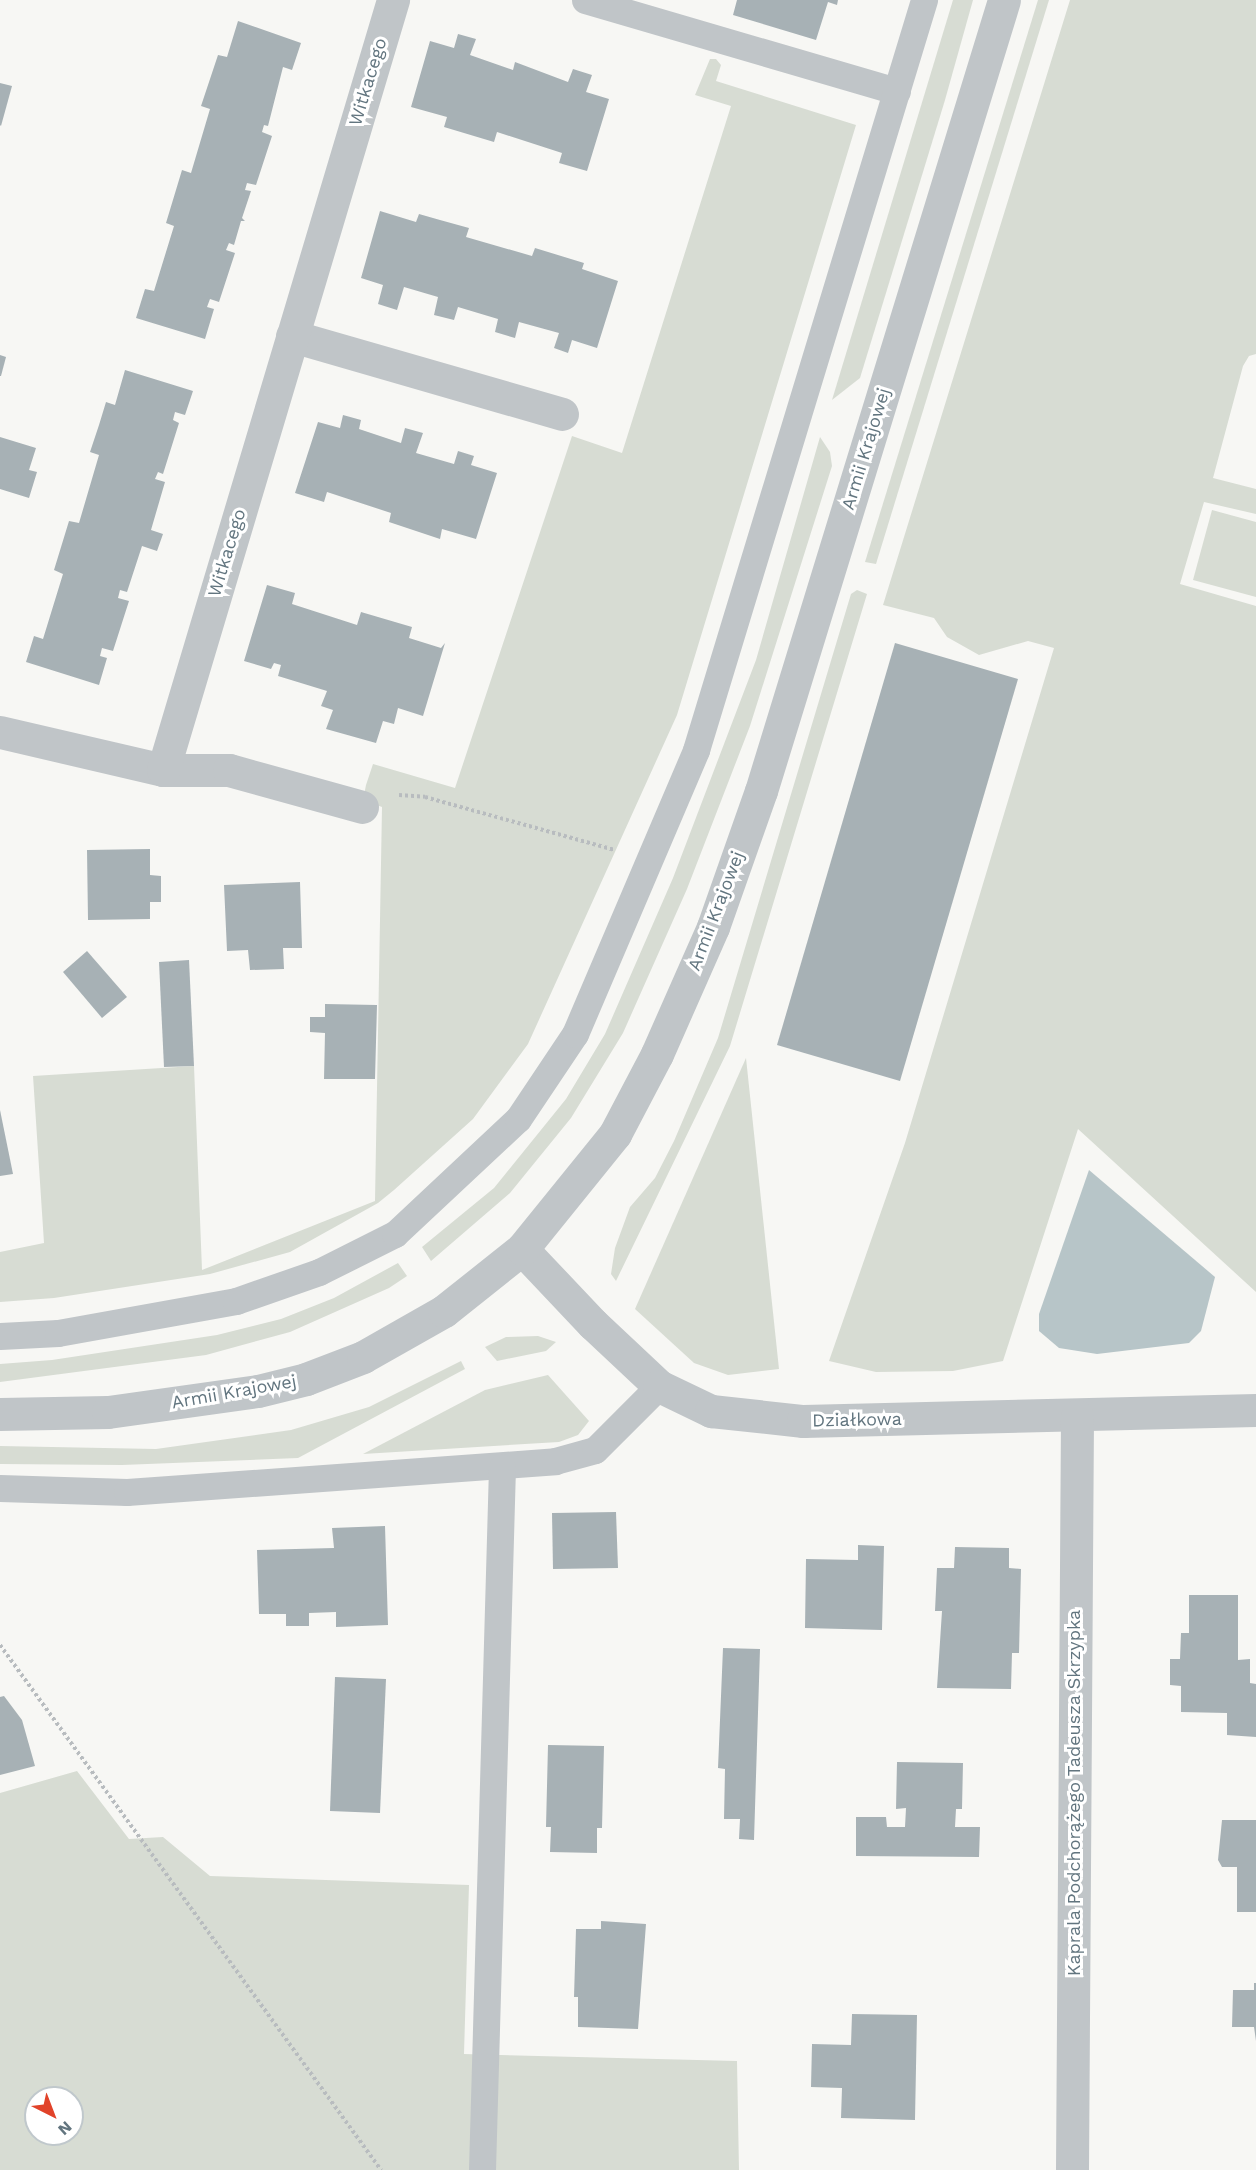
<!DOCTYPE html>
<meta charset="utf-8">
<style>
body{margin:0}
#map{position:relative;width:1256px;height:2170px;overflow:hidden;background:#f7f7f4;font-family:"Work Sans",sans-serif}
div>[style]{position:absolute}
.green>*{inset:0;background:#d7dcd3}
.water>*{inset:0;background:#b7c5c8}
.building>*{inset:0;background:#a7b1b5}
.path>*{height:4px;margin-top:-2px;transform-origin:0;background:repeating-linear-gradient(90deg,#b8bcbf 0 3px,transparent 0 6px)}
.service>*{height:27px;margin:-13.5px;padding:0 13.5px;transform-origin:13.5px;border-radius:13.5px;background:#c0c5c8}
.minor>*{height:33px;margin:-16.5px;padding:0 16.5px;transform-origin:16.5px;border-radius:16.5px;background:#c0c5c8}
.tertiary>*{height:33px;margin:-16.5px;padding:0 16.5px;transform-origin:16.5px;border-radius:16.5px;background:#c0c5c8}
span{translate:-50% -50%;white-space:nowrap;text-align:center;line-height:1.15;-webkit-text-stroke:6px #fff;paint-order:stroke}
.street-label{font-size:18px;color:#62757f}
.north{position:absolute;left:24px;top:2086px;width:60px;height:60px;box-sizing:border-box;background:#fff;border:2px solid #c0c8cc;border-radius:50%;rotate:138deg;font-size:16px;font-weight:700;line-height:24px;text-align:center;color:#62757f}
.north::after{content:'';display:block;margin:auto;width:21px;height:27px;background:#e1432a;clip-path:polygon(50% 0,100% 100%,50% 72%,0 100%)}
</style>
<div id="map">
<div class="green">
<div style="clip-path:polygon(953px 0,973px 0,945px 100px,860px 378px,832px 400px)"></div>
<div style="clip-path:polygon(1038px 0,1049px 0,876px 564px,865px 562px)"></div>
<div style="clip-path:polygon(1070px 0,1256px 0,1256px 354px,1249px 356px,1243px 366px,1213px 478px,1256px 489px,1256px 514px,1204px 502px,1180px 584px,1256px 606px,1256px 1292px,1078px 1129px,1003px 1361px,953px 1371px,876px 1372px,829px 1361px,905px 1143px,1054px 648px,1028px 641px,979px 655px,947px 637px,934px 618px,883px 605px)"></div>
<div style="clip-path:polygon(710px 59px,716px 59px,721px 65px,716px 81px,856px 125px,677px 715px,528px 1044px,473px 1119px,394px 1190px,378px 1203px,290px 1252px,210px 1274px,54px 1298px,0 1302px,0 1252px,44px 1243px,33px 1076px,194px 1066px,202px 1270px,375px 1201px,382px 807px,363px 800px,366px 785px,373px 764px,455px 788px,572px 436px,622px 453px,731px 106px,695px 95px)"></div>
<div style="clip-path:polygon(820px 437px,830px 452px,832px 466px,750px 726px,687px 889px,623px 1033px,571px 1118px,510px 1193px,431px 1261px,422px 1247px,494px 1188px,566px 1099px,605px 1034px,673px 878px,756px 660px)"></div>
<div style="clip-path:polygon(1212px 510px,1256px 522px,1256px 597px,1193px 580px)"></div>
<div style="clip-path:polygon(857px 590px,867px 594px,730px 1046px,616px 1281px,611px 1274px,615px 1248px,630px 1207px,655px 1178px,674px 1141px,718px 1038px,851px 594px)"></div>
<div style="clip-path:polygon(746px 1058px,779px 1369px,728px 1375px,694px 1363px,635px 1309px)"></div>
<div style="clip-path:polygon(398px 1263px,407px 1276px,389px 1288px,290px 1332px,206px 1355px,0 1382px,0 1364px,52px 1360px,217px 1335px,281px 1319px,334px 1298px)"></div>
<div style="clip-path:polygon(538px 1336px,556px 1342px,546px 1351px,497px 1361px,485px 1347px,506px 1337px)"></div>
<div style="clip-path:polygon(461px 1361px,465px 1369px,298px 1458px,122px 1465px,0 1464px,0 1446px,156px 1449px,291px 1430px,369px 1407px)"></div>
<div style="clip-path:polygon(548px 1375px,589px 1421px,578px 1435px,559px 1442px,363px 1454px,485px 1390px)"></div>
<div style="clip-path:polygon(evenodd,77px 1771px,129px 1839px,163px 1837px,210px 1876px,469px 1885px,464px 2054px,737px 2061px,739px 2170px,0 2170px,0 1793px,77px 1771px,36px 2098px,72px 2098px,72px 2134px,36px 2134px,36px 2098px)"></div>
</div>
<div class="water">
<div style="clip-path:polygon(1089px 1170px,1215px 1277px,1201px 1331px,1189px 1343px,1097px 1354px,1059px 1348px,1039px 1331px,1039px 1314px)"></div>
</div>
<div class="building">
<div style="clip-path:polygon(737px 0,838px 0,837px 5px,828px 2px,816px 40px,733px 15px)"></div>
<div style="clip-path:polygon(238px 21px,301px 43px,292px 70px,283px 67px,268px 126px,264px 125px,262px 132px,272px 136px,256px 185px,247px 183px,245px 190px,251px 191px,242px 218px,245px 221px,241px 221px,234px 245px,229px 243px,226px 250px,235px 253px,219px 302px,210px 299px,207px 307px,214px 309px,205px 339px,136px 318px,145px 289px,154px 291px,174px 226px,166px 223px,182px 170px,191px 173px,210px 109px,201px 106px,218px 55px,227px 57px)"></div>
<div style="clip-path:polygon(458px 34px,476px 39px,470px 55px,513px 70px,515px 62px,568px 82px,573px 69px,592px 75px,586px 92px,609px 99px,587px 171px,559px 163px,562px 153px,497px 132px,494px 142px,444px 127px,447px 117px,411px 107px,430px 41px,454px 48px)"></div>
<div style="clip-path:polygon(0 83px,12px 86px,1px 126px,0 125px)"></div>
<div style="clip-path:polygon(380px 211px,416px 222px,419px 214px,440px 220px,469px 228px,466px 237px,532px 256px,535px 248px,584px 263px,582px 269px,618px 281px,597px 348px,572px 340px,568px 353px,554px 348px,559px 333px,519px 322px,515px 338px,495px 332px,498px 319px,458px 307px,454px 320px,434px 315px,438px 297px,404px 287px,397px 310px,378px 304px,383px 285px,361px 278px)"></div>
<div style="clip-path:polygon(0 355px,6px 357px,1px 376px,0 376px)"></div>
<div style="clip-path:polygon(125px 370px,193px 391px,185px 415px,175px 412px,173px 420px,179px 423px,163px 474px,158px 472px,155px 479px,165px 482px,151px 530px,163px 534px,157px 551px,142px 546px,127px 592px,120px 590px,118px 598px,129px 601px,113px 651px,102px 648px,100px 656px,107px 658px,99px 685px,26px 662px,34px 636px,43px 639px,63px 574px,54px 570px,69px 521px,79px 523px,99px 455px,90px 452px,99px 425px,106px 402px,115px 405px)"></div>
<div style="clip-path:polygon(343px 415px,361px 420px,359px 429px,401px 443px,405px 428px,423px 433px,416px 453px,454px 464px,458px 451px,474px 456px,471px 465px,497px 473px,476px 539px,442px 529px,440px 539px,389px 522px,391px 513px,327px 492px,324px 502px,295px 493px,318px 422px,340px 428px)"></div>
<div style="clip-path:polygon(0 437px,36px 448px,29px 470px,37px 472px,29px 498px,0 489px)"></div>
<div style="clip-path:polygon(267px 585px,295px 593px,292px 604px,357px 625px,361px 612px,412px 627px,409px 638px,441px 648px,445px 643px,423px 716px,398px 708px,394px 724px,383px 721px,376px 743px,326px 729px,333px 710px,321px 706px,327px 691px,278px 676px,281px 665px,274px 663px,271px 669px,244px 661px)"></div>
<div style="clip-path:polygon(895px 643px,1018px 679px,900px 1081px,777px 1045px)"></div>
<div style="clip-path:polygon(150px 849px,150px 875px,161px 876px,161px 902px,150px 902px,150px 919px,88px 920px,87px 850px)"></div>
<div style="clip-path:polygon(300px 882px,302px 948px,283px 948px,284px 969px,250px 970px,248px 950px,227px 951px,224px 885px)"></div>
<div style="clip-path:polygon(87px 951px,127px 997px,102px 1018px,63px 972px)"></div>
<div style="clip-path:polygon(189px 960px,194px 1066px,164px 1067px,159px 962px)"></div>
<div style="clip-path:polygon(325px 1004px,377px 1005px,375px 1079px,324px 1079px,325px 1033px,310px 1032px,310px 1017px,325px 1017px)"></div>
<div style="clip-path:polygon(0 1110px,13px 1174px,0 1176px)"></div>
<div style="clip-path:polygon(616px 1512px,618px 1568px,553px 1569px,552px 1513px)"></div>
<div style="clip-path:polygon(385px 1526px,388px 1625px,336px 1627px,336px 1612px,309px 1613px,309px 1626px,286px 1626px,286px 1614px,259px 1614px,257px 1550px,334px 1548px,332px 1528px)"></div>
<div style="clip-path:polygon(858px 1545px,884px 1546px,882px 1630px,805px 1628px,806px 1559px,858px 1560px)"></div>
<div style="clip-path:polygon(955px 1547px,1009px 1548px,1009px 1568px,1021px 1569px,1019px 1653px,1012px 1653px,1011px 1689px,937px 1688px,942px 1611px,935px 1611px,937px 1568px,954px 1568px)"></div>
<div style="clip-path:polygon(1189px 1595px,1238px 1595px,1238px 1660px,1250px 1659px,1250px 1683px,1256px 1684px,1256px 1737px,1227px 1735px,1227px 1713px,1181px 1712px,1181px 1686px,1170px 1685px,1170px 1659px,1180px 1659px,1181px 1633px,1189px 1633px)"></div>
<div style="clip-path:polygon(723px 1648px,760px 1649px,754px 1840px,739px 1839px,740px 1819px,724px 1819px,725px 1769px,718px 1768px)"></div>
<div style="clip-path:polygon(335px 1677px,386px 1679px,380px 1813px,330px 1811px)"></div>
<div style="clip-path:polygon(4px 1696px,22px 1720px,35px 1766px,0 1775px,0 1697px)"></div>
<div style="clip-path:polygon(548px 1745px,604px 1746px,602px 1828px,597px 1828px,597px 1853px,550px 1852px,551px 1827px,546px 1827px)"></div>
<div style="clip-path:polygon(897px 1762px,963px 1763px,962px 1809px,956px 1809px,955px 1827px,980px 1827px,979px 1857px,856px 1856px,856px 1817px,886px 1817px,887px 1827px,905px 1827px,906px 1808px,896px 1809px)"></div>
<div style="clip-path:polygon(1222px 1820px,1256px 1820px,1256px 1912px,1237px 1912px,1237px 1867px,1222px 1867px,1218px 1860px)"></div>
<div style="clip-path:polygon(601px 1921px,646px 1924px,638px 2029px,578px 2027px,578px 1997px,574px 1997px,576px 1929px,601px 1929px)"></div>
<div style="clip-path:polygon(1254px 1983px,1256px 1983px,1256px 2041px,1254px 2027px,1232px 2027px,1233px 1990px,1254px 1990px)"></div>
<div style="clip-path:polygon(852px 2014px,917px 2015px,915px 2120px,841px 2118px,842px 2088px,811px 2087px,812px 2044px,851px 2045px)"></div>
</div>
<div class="path">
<div style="left:399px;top:795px;width:26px;rotate:4deg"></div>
<div style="left:425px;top:797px;width:197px;rotate:15.6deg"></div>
<div style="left:0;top:1645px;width:649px;rotate:54.03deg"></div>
</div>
<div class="service">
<div style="left:585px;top:0;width:325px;rotate:16.3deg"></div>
<div style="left:0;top:1336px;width:58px;rotate:-3deg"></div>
<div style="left:58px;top:1333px;width:181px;rotate:-10.2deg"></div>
<div style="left:236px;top:1301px;width:88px;rotate:-19.3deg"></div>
<div style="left:319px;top:1272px;width:85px;rotate:-26.6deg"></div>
<div style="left:395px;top:1234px;width:168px;rotate:-43.1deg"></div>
<div style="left:518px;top:1119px;width:102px;rotate:-56.2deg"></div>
<div style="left:575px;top:1034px;width:309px;rotate:-66.9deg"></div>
<div style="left:696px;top:750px;width:784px;rotate:-73.09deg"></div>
<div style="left:0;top:1488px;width:127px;rotate:1.8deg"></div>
<div style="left:127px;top:1492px;width:429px;rotate:-4.1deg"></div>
<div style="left:555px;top:1461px;width:41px;rotate:-15.4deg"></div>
<div style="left:595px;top:1450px;width:91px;rotate:-45deg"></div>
<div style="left:482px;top:2170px;width:703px;rotate:-88.37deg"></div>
</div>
<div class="minor">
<div style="left:292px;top:336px;width:281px;rotate:16.1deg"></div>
<div style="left:0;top:732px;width:167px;rotate:13.1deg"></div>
<div style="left:163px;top:770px;width:66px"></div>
<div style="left:229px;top:770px;width:138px;rotate:15.5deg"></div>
<div style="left:163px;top:770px;width:804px;rotate:-73.37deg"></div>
<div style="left:522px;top:1249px;width:103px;rotate:46.6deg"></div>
<div style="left:593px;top:1324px;width:91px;rotate:43.2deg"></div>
<div style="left:659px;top:1386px;width:58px;rotate:25.7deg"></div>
<div style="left:711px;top:1411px;width:93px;rotate:6.2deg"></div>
<div style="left:803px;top:1421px;width:453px;rotate:-1.4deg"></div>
<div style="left:1072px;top:2170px;width:754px;rotate:-89.62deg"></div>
</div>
<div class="tertiary">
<div style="left:0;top:1414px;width:108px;rotate:-1.1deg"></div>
<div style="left:108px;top:1412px;width:151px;rotate:-8deg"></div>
<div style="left:258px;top:1391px;width:49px;rotate:-14deg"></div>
<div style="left:306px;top:1379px;width:61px;rotate:-21.1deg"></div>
<div style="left:363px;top:1357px;width:93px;rotate:-29.6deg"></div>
<div style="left:444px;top:1311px;width:100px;rotate:-38.5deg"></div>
<div style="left:522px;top:1249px;width:148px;rotate:-51deg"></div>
<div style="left:615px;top:1134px;width:90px;rotate:-62.3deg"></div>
<div style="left:657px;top:1054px;width:139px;rotate:-66.2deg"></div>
<div style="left:713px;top:927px;width:144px;rotate:-70.6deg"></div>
<div style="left:761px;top:791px;width:827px;rotate:-72.92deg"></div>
</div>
<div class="street-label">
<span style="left:368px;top:82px;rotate:-73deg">Witkacego</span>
<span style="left:866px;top:449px;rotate:-73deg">Armii Krajowej</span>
<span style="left:227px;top:553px;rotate:-73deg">Witkacego</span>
<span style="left:716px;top:911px;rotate:-69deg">Armii Krajowej</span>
<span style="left:234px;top:1392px;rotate:-10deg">Armii Krajowej</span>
<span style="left:857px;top:1420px;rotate:-1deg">Działkowa</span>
<span style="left:1074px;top:1793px;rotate:-90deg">Kaprala Podchorążego Tadeusza Skrzypka</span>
</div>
<div class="north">N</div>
</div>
